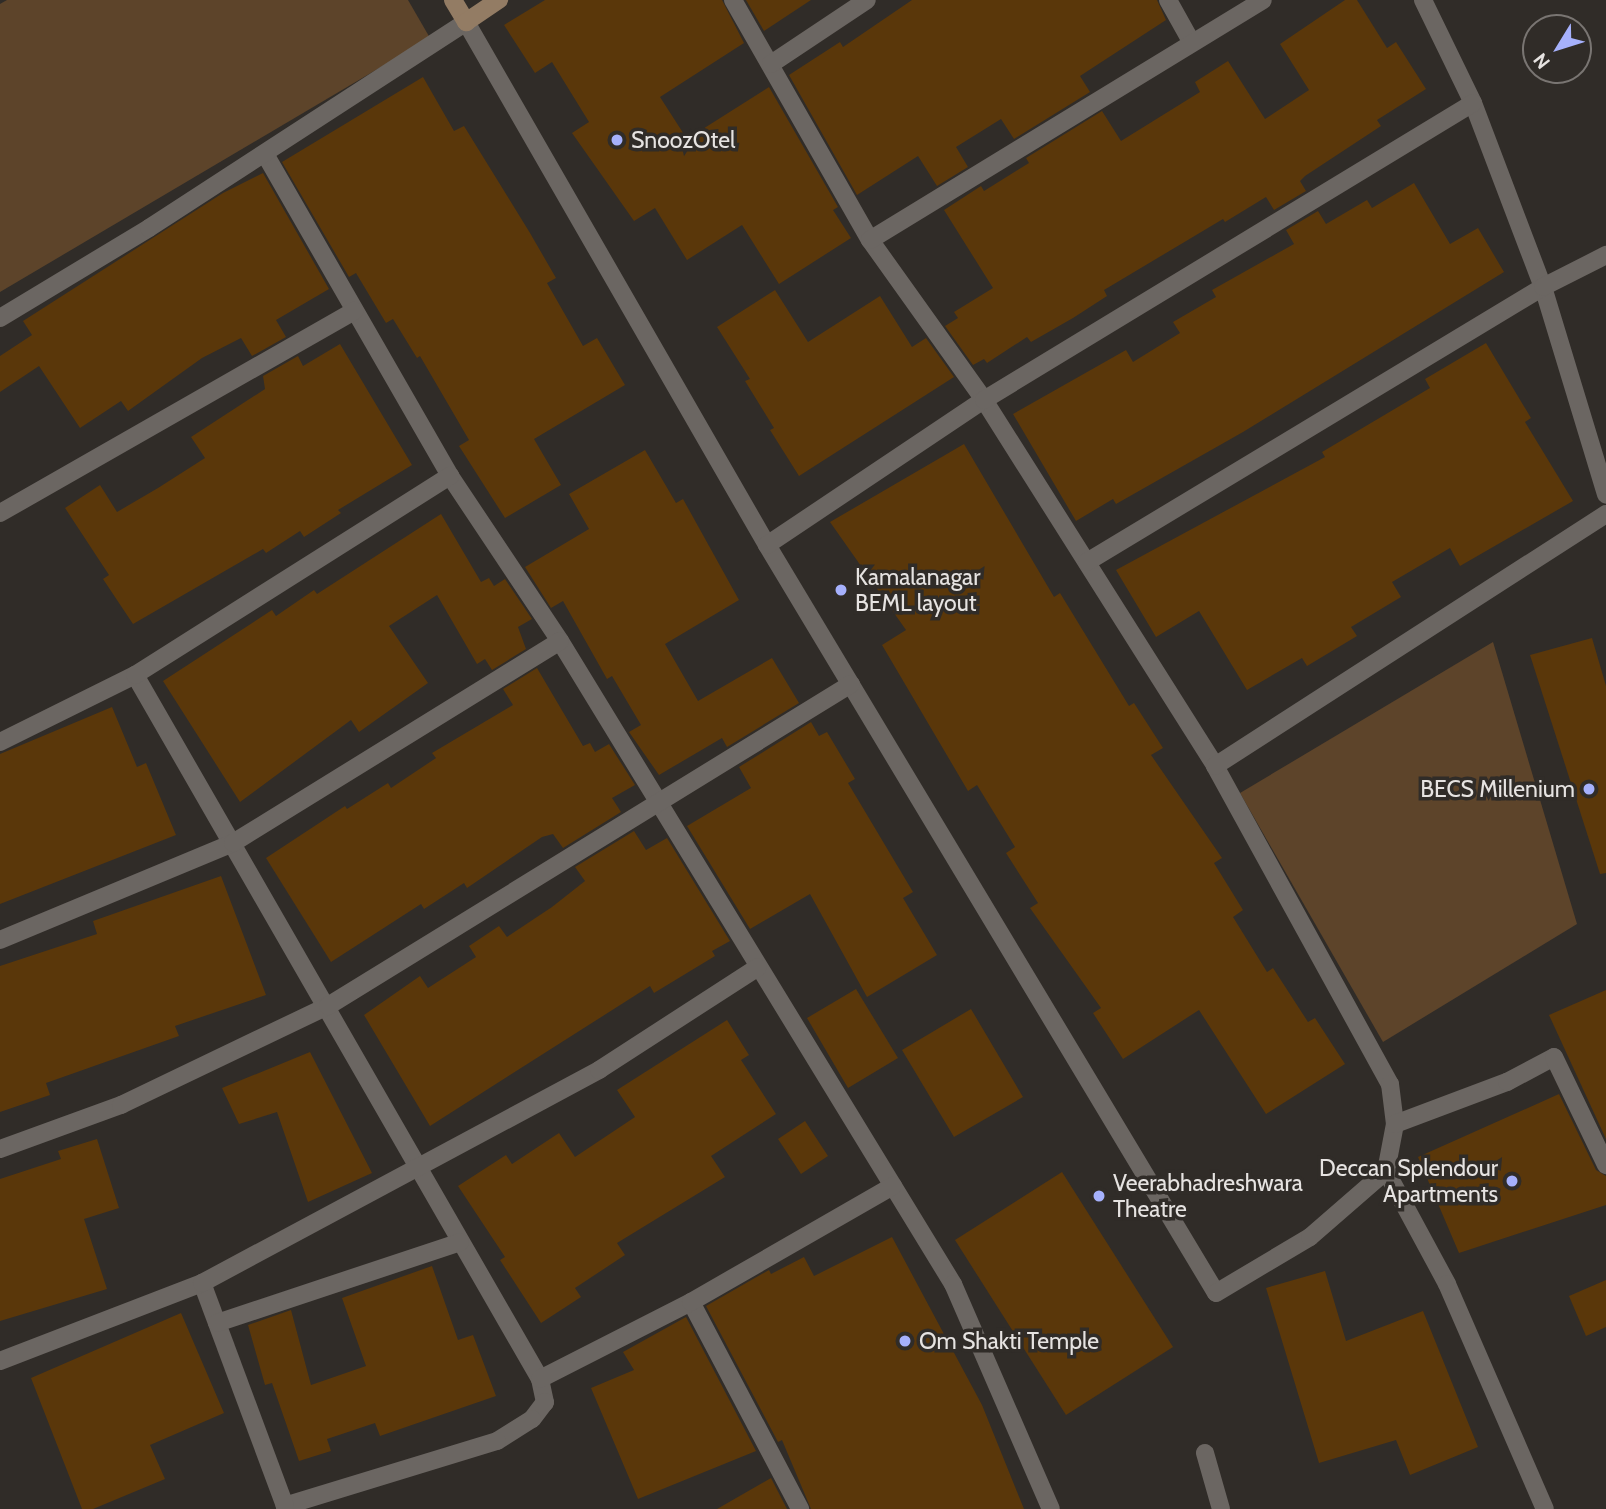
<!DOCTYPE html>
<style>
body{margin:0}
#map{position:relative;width:1606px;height:1509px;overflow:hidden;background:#302c28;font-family:Cabin,sans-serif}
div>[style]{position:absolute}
.green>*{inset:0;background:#5d442a}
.building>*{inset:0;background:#5a370a}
.street>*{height:18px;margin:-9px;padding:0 9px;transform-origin:9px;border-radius:9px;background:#6b6662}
.secondary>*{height:18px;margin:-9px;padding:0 9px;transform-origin:9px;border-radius:9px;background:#937c64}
.dots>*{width:19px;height:19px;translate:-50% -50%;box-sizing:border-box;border:4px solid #302c28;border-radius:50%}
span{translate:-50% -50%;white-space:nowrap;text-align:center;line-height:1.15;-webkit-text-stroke:7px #302c28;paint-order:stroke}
.poi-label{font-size:23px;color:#e6e3e1}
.left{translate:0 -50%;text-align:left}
.right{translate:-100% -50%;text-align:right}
.north{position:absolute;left:1522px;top:14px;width:70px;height:70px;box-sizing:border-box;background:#302c28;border:2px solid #797572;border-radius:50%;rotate:232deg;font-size:19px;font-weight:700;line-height:28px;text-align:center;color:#e6e3e1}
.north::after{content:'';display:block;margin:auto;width:24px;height:32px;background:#a6b1fc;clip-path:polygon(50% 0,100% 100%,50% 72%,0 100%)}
</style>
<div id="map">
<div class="green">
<div style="clip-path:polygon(7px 0,408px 0,430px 38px,0 292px,0 4px)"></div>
<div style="clip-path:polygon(1493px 642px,1577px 924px,1383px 1042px,1240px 793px)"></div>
</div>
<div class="building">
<div style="clip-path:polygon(545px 0,722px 0,744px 43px,660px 97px,687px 139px,769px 87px,838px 207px,833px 210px,851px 238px,779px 284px,742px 225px,687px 260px,655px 208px,634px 221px,572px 133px,589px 122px,552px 62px,535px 73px,504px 25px)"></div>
<div style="clip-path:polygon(746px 0,811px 0,764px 31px)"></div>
<div style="clip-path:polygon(912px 0,1157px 0,1166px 20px,1080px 76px,1090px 92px,1014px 139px,1001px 119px,956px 147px,968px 167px,937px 186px,918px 156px,857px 195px,789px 75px,840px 42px,843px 47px)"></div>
<div style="clip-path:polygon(1345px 0,1357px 0,1387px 48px,1396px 42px,1426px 89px,1377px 120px,1381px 126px,1305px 176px,1300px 181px,1306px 191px,1274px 210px,1266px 197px,1225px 222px,1223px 219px,1104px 290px,1107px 296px,1073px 318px,1031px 342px,1027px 337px,987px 363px,984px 359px,973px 365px,945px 326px,958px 318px,954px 312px,993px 288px,944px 210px,981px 186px,984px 191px,1029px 163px,1026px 158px,1102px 111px,1121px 141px,1200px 92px,1195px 82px,1228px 61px,1265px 119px,1309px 90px,1280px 44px)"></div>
<div style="clip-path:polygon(423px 77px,454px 131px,464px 126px,530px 233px,556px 278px,547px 283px,583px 346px,597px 338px,625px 385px,534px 439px,561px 485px,505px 518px,459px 446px,469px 440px,420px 356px,417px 358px,393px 319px,386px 323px,356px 273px,349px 277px,282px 162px)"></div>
<div style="clip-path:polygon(263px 173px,329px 289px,276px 320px,286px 337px,252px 356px,241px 338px,202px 358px,128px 411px,121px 401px,80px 428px,39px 366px,0 392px,0 356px,32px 335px,23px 321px,223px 193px)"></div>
<div style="clip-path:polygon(1414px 183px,1450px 244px,1478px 228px,1504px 272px,1243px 432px,1116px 504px,1113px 499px,1076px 521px,1013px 414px,1126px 350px,1133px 362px,1180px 333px,1173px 322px,1216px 297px,1212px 290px,1294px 244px,1286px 230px,1318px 211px,1326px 224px,1367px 200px,1372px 208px)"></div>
<div style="clip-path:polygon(775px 290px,808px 342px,880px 296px,912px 347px,926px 338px,954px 377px,799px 476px,770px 430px,774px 428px,745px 381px,750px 379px,717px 327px)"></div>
<div style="clip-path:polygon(1486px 343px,1531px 418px,1525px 422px,1573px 501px,1460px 566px,1450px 548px,1392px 582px,1401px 597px,1351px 627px,1357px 636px,1307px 666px,1302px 658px,1247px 690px,1199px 611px,1156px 637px,1116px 570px,1325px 457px,1322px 452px,1430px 388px,1425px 379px)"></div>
<div style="clip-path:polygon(340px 344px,412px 465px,338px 510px,341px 513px,304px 537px,300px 531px,266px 553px,263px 549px,133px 624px,103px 579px,109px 575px,65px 508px,100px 485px,117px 512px,158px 488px,205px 458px,191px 437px,265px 389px,263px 376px,298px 356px,303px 366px)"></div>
<div style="clip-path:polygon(964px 444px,1054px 597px,1060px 593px,1129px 706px,1134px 703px,1163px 748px,1151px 755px,1222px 858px,1214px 863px,1243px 910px,1233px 917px,1267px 972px,1273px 968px,1308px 1022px,1315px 1018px,1345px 1064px,1266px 1114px,1199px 1010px,1123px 1059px,1093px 1013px,1101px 1008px,1030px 908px,1038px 903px,1006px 853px,1015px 847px,977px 785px,968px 791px,882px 645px,906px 630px,830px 522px)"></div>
<div style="clip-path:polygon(645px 450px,676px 503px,683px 499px,739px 600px,665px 644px,698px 701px,772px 658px,799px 703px,727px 747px,722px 738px,659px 775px,629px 732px,641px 725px,612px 676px,607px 679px,563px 601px,551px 608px,525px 567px,589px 529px,569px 494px)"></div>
<div style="clip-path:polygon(441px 514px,481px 582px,489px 578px,494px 586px,505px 579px,532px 619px,518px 627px,526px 649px,492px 670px,485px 659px,477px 664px,437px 595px,389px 626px,428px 683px,359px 732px,351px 720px,240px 802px,163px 681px,272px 610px,276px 616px,314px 590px,317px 594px)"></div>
<div style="clip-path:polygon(1592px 638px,1606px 686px,1606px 873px,1600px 874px,1530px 655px)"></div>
<div style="clip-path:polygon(537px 668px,583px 746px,590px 743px,595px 752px,609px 744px,635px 785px,612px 798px,621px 812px,563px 848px,553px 834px,542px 837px,467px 888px,464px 883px,424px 909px,421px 904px,331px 962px,266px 858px,345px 806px,347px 809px,388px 783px,391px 788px,436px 758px,432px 753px,513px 705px,503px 689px)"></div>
<div style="clip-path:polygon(112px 707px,137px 767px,146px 763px,176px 835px,0 904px,0 754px)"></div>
<div style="clip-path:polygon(811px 722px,819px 736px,827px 732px,855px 779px,848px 783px,913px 892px,903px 898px,937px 955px,867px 997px,810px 894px,750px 929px,687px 826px,751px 788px,739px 767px)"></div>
<div style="clip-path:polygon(634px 831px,646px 850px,667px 838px,730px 941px,712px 951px,715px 956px,654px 993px,650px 986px,430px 1126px,364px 1015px,420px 976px,428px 988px,476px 957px,469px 946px,499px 926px,507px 937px,552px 907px,585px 881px,575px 867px)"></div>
<div style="clip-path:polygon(221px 876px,266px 995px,175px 1026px,179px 1036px,46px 1083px,50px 1095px,0 1112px,0 966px,97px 934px,93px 921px)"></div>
<div style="clip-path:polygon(856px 989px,898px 1058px,848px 1088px,807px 1018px)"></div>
<div style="clip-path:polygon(1606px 990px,1606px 1139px,1549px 1015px)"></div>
<div style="clip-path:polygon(971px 1009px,1023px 1097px,954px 1137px,902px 1050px)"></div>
<div style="clip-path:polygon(727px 1020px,749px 1055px,741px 1060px,776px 1114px,711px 1156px,725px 1177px,617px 1243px,625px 1255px,575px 1288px,581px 1297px,541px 1323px,500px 1260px,505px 1257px,458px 1186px,506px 1155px,512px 1164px,559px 1133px,575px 1157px,635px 1117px,617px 1090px)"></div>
<div style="clip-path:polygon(310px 1052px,372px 1173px,308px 1202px,277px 1112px,239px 1124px,222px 1088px)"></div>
<div style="clip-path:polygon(1559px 1094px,1596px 1170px,1606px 1176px,1606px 1205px,1459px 1253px,1418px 1157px)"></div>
<div style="clip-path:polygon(805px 1121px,828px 1156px,801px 1174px,778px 1139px)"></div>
<div style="clip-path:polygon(97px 1139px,119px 1208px,84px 1219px,107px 1289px,0 1321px,0 1179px,61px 1159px,58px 1151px)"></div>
<div style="clip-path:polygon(1062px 1172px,1173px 1347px,1066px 1415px,955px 1240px)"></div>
<div style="clip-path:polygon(892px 1237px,982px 1405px,1024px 1509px,811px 1509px,782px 1440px,778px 1442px,706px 1306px,769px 1270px,771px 1274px,804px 1257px,814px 1276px)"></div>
<div style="clip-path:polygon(432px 1266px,458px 1340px,473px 1335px,496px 1396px,380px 1436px,375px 1423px,327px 1439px,331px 1451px,299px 1461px,272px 1383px,265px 1385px,248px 1325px,291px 1310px,311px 1385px,366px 1366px,342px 1298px)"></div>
<div style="clip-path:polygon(1325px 1271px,1346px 1341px,1423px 1311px,1478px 1447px,1410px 1475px,1396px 1440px,1319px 1463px,1266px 1288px)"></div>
<div style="clip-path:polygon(1606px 1280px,1606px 1327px,1586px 1336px,1569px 1296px)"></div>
<div style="clip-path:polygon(181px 1313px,224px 1413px,150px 1445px,165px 1479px,93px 1509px,82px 1509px,31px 1378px)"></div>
<div style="clip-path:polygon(686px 1317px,756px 1451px,638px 1499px,591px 1388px,634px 1370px,623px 1352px)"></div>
<div style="clip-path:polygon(771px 1478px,787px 1509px,717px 1509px)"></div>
</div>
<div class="street">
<div style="left:733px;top:0;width:276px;rotate:60.3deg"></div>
<div style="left:870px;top:240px;width:196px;rotate:54.5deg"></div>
<div style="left:984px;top:400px;width:433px;rotate:57.7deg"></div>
<div style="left:1215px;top:766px;width:363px;rotate:61.2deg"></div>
<div style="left:1390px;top:1084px;width:40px;rotate:82.9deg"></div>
<div style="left:1395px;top:1124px;width:48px;rotate:100.8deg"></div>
<div style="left:1168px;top:0;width:49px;rotate:60.8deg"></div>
<div style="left:1423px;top:0;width:114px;rotate:64.1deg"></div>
<div style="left:1473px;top:103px;width:197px;rotate:69.2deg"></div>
<div style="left:1543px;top:287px;width:217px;rotate:73.1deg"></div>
<div style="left:771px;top:64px;width:115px;rotate:-33.7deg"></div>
<div style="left:265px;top:154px;width:371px;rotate:60.1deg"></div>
<div style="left:450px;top:476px;width:198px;rotate:56.3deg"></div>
<div style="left:560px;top:641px;width:754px;rotate:58.57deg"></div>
<div style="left:953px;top:1284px;width:245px;rotate:66.5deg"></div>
<div style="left:870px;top:240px;width:460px;rotate:-31.4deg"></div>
<div style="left:0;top:318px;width:174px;rotate:-31.1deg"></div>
<div style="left:149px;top:228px;width:378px;rotate:-33deg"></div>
<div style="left:466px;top:22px;width:603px;rotate:60.08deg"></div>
<div style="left:767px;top:545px;width:872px;rotate:59.02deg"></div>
<div style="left:1216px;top:1293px;width:109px;rotate:-30.8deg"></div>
<div style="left:1310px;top:1237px;width:101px;rotate:-41deg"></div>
<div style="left:1386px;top:1171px;width:128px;rotate:61.6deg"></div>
<div style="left:1447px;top:1284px;width:245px;rotate:66.5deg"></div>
<div style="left:0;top:513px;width:408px;rotate:-29.7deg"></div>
<div style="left:767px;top:545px;width:261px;rotate:-33.8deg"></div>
<div style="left:984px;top:400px;width:572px;rotate:-31.27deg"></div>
<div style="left:1087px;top:562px;width:533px;rotate:-31.09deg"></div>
<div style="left:1543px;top:287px;width:71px;rotate:-26.9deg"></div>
<div style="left:135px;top:675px;width:812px;rotate:60.09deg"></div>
<div style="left:540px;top:1379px;width:24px;rotate:78deg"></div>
<div style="left:545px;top:1402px;width:21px;rotate:127deg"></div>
<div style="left:532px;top:1419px;width:41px;rotate:147.8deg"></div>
<div style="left:497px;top:1441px;width:222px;rotate:163deg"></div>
<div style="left:285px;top:1506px;width:238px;rotate:-110.4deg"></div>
<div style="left:0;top:742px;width:151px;rotate:-26.4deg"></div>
<div style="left:135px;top:675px;width:373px;rotate:-32.3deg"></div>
<div style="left:1215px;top:766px;width:465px;rotate:-32.8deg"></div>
<div style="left:0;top:940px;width:252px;rotate:-22.6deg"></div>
<div style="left:233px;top:843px;width:384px;rotate:-31.7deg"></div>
<div style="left:1395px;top:1124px;width:120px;rotate:-20.6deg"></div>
<div style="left:1507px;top:1082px;width:53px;rotate:-28deg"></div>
<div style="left:1554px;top:1057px;width:120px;rotate:64.3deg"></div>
<div style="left:0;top:1149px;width:129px;rotate:-20deg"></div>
<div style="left:121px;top:1105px;width:229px;rotate:-25.6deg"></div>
<div style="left:328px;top:1006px;width:614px;rotate:-31.62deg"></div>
<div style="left:691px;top:1302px;width:234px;rotate:62.2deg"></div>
<div style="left:217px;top:1323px;width:256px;rotate:-18.4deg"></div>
<div style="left:0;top:1361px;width:217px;rotate:-21.1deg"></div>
<div style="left:202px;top:1283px;width:451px;rotate:-28.2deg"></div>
<div style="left:599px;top:1070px;width:189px;rotate:-32.9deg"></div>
<div style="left:540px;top:1379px;width:169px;rotate:-27deg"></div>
<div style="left:691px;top:1302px;width:233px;rotate:-29.9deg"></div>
<div style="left:1205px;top:1453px;width:58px;rotate:74.1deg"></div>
</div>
<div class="secondary">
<div style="left:453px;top:0;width:26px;rotate:59deg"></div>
<div style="left:466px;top:22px;width:40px;rotate:-34deg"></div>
</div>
<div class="dots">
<div style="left:617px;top:140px;background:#a6b1fc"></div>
<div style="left:841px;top:590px;background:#a6b1fc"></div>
<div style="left:1589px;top:789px;background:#a6b1fc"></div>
<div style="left:1512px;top:1181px;background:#a6b1fc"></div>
<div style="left:1099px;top:1196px;background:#a6b1fc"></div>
<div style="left:905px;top:1341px;background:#a6b1fc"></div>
</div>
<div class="poi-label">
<span class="left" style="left:631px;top:140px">SnoozOtel</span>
<span class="left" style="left:855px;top:590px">Kamalanagar<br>BEML layout</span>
<span class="right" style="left:1575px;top:789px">BECS Millenium</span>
<span class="right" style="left:1498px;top:1181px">Deccan Splendour<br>Apartments</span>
<span class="left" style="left:1113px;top:1196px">Veerabhadreshwara<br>Theatre</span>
<span class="left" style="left:919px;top:1341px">Om Shakti Temple</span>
</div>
<div class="north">N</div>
</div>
